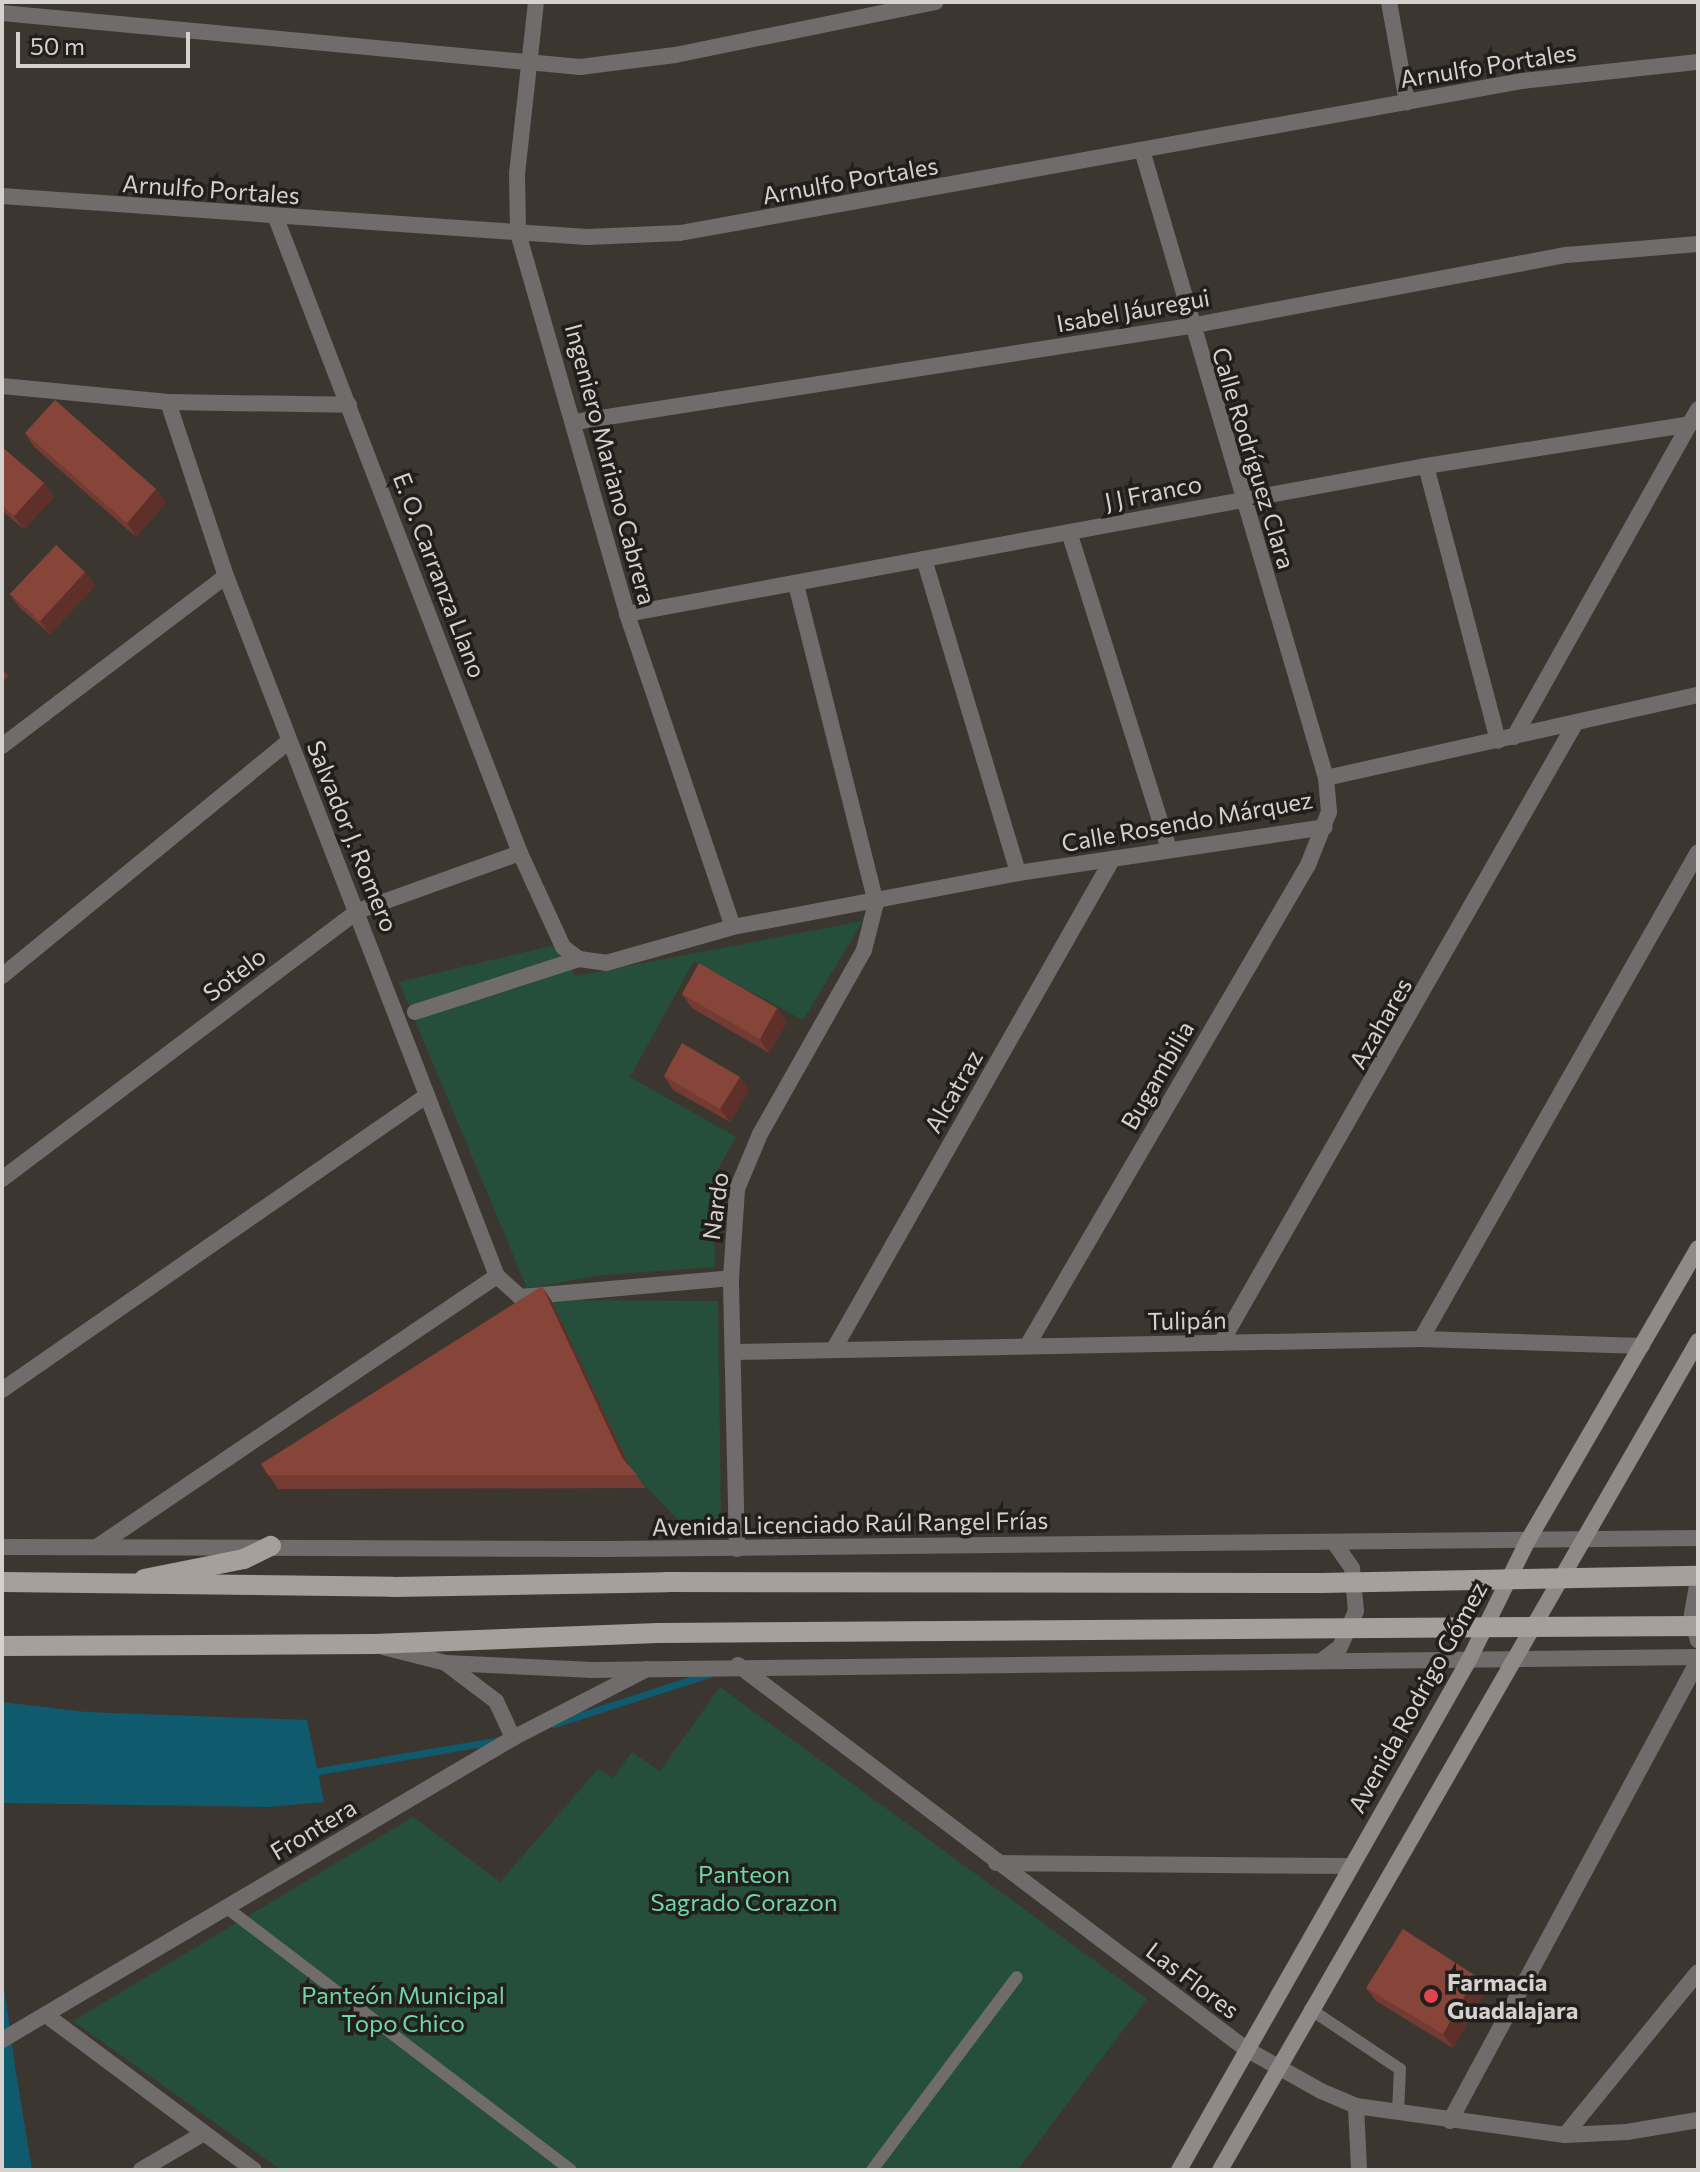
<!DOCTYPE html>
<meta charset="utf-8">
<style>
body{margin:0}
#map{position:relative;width:1700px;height:2172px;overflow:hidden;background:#3c3631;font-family:Commissioner,sans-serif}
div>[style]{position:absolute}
.green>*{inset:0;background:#264f3b}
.water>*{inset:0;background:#105a6d}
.stream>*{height:7px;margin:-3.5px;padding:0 3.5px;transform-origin:3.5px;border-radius:3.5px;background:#105a6d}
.service>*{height:12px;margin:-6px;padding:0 6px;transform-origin:6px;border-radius:6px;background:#706c6b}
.minor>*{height:16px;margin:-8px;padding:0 8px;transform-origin:8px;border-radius:8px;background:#706c6b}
.tertiary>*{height:16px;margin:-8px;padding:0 8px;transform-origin:8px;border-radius:8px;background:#706c6b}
.secondary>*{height:16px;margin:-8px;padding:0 8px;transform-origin:8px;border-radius:8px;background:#8f8987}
.primary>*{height:20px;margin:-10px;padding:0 10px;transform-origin:10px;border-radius:10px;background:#a79f9c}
.primary-bridge>*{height:20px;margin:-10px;padding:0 10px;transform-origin:10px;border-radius:10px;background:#a79f9c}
.wall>*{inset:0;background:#743b32}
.shaded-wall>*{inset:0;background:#5e3029}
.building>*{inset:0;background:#87453a}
.dots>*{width:22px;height:22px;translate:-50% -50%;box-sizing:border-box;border:4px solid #211e1c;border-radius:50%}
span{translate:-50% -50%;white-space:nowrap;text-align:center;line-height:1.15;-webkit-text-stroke:7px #211e1c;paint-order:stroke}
.street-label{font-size:24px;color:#d5d1ce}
.park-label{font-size:24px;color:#6fd7a4}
.poi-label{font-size:24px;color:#d5d1ce;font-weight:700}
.left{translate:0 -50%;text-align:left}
.frame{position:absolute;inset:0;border:4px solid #d5d1ce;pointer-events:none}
.scale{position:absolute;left:16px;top:32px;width:174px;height:36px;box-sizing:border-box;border:4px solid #d5d1ce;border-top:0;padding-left:10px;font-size:24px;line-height:28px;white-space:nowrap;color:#d5d1ce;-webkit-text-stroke:6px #211e1c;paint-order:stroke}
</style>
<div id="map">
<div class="green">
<div style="clip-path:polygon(863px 921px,803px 1020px,694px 961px,630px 1077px,736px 1137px,713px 1178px,715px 1267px,602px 1275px,527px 1288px,399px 982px,555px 945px,576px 976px)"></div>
<div style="clip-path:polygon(551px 1300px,718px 1301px,721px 1527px,685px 1527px,632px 1472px)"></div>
<div style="clip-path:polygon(720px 1687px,1147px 1999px,1017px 2170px,281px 2170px,73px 2021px,413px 1817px,500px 1882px,598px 1769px,613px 1778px,632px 1752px,660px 1771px)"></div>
</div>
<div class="water">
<div style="clip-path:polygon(2px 1702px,86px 1712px,307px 1720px,324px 1802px,269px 1807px,2px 1803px)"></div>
<div style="clip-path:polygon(2px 1973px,16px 2073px,32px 2170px,2px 2170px)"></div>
</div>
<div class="stream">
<div style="left:554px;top:1724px;width:163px;rotate:-17.9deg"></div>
<div style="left:313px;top:1772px;width:190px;rotate:-9.7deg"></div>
</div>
<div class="service">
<div style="left:227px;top:1908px;width:432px;rotate:37.3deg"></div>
<div style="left:1310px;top:2009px;width:108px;rotate:33.7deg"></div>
<div style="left:1400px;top:2069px;width:43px;rotate:92.7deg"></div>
<div style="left:872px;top:2170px;width:241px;rotate:-53.1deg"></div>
</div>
<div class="minor">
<div style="left:536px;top:2px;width:172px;rotate:96.3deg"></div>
<div style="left:517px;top:173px;width:60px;rotate:89deg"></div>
<div style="left:518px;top:233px;width:396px;rotate:74deg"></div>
<div style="left:627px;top:614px;width:330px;rotate:71.3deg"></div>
<div style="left:1389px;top:2px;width:102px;rotate:79.8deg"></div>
<div style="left:2px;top:13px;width:581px;rotate:5.34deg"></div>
<div style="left:580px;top:67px;width:96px;rotate:-7.2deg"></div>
<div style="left:675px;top:55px;width:266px;rotate:-11.5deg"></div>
<div style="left:2px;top:196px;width:586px;rotate:4.01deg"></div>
<div style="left:587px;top:237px;width:93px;rotate:-2.5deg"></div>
<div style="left:680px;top:233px;width:856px;rotate:-10.23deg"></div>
<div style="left:1522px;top:81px;width:177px;rotate:-6.2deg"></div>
<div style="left:276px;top:218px;width:680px;rotate:68.98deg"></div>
<div style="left:520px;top:853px;width:103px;rotate:65.4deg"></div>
<div style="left:563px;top:947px;width:20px;rotate:37deg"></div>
<div style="left:579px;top:959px;width:27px;rotate:8deg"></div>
<div style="left:606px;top:963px;width:132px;rotate:-15.8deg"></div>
<div style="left:733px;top:927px;width:290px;rotate:-10.7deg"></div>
<div style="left:1018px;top:873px;width:310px;rotate:-8.5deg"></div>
<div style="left:2px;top:386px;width:167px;rotate:5.5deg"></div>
<div style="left:168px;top:402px;width:181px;rotate:0.9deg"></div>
<div style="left:168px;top:402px;width:183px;rotate:71.6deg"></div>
<div style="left:226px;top:576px;width:751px;rotate:68.84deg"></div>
<div style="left:497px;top:1276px;width:31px;rotate:42deg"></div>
<div style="left:520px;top:1297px;width:212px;rotate:-5.1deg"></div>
<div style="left:575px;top:422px;width:622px;rotate:-8.87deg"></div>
<div style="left:1190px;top:326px;width:384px;rotate:-10.7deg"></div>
<div style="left:1567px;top:255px;width:131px;rotate:-4.8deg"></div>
<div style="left:1426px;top:466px;width:284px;rotate:75.3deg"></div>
<div style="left:1069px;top:532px;width:332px;rotate:72.5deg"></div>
<div style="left:924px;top:559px;width:328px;rotate:73.3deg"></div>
<div style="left:627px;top:614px;width:813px;rotate:-10.49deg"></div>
<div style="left:1426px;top:466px;width:267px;rotate:-9deg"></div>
<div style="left:1514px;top:737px;width:376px;rotate:-60.7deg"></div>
<div style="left:2px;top:746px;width:281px;rotate:-37.2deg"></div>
<div style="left:1326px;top:778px;width:381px;rotate:-12.6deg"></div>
<div style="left:2px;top:976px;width:371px;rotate:-39.3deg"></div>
<div style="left:415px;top:1012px;width:172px;rotate:-17.9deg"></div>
<div style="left:2px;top:1179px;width:446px;rotate:-37deg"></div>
<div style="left:358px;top:911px;width:172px;rotate:-19.7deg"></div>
<div style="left:1421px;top:1339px;width:560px;rotate:-60.37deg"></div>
<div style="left:1221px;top:1343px;width:713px;rotate:-60.24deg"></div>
<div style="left:1027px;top:1346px;width:557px;rotate:-59.71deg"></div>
<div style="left:1308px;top:865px;width:57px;rotate:-68.4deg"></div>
<div style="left:1329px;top:812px;width:34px;rotate:-95deg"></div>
<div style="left:1326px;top:778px;width:654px;rotate:-106.33deg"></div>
<div style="left:835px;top:1347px;width:562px;rotate:-60.38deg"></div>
<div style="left:733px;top:1352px;width:688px;rotate:-1.08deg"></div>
<div style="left:1421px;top:1339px;width:221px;rotate:1.8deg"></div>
<div style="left:2px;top:1390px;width:516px;rotate:-34.74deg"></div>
<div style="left:98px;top:1546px;width:482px;rotate:-34.1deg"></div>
<div style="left:737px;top:1549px;width:271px;rotate:-91.3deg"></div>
<div style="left:731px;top:1278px;width:89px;rotate:-86.1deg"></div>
<div style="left:737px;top:1189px;width:60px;rotate:-67.3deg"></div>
<div style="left:760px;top:1134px;width:211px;rotate:-60.5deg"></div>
<div style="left:864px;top:950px;width:49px;rotate:-75.7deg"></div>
<div style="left:876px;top:903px;width:329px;rotate:-104.1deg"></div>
<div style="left:738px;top:1665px;width:637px;rotate:37.09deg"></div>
<div style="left:1246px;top:2049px;width:86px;rotate:29.2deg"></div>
<div style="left:1321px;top:2091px;width:38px;rotate:23deg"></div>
<div style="left:1356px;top:2106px;width:211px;rotate:7.9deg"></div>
<div style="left:1565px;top:2135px;width:62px;rotate:-2.8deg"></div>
<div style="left:1627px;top:2132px;width:72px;rotate:-9.6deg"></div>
<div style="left:996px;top:1863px;width:354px;rotate:0.5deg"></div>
<div style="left:46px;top:2015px;width:259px;rotate:36.7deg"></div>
<div style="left:2px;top:2040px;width:594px;rotate:-30.58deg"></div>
<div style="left:513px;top:1738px;width:151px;rotate:-27.2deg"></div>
<div style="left:1356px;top:2106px;width:64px;rotate:87.3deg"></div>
<div style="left:1450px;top:2121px;width:523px;rotate:-61.67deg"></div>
<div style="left:1565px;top:2135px;width:210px;rotate:-50.8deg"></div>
<div style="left:141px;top:2170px;width:73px;rotate:-30.4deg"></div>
</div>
<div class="tertiary">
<div style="left:2px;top:1547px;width:604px;rotate:0.19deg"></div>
<div style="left:606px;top:1549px;width:1092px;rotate:-0.58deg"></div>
<div style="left:1698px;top:1580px;width:36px;rotate:100deg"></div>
<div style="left:1692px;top:1615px;width:26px;rotate:77deg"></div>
<div style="left:383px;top:1647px;width:65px;rotate:14.3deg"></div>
<div style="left:446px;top:1663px;width:147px;rotate:2.7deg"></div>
<div style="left:593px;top:1670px;width:1105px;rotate:-0.67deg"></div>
<div style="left:1324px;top:1659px;width:20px;rotate:-37deg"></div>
<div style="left:1340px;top:1647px;width:39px;rotate:-66deg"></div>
<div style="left:1356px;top:1611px;width:43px;rotate:-95.3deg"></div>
<div style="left:1352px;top:1568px;width:32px;rotate:-125deg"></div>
<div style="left:447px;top:1664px;width:61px;rotate:37.1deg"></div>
<div style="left:496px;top:1701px;width:41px;rotate:65.3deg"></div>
</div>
<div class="secondary">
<div style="left:1179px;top:2170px;width:587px;rotate:-60.38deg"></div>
<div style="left:1469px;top:1660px;width:131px;rotate:-63.8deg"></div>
<div style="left:1527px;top:1542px;width:340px;rotate:-59.8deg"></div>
<div style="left:1220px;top:2170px;width:957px;rotate:-60.03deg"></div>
</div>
<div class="primary">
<div style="left:144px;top:1579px;width:102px;rotate:-11.3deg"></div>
<div style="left:244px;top:1559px;width:30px;rotate:-26deg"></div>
<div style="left:2px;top:1582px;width:391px;rotate:0.7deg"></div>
<div style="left:393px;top:1587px;width:273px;rotate:-1deg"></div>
<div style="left:2px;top:1646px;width:372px;rotate:-0.3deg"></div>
<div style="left:374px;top:1644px;width:284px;rotate:-2.2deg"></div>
</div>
<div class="primary-bridge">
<div style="left:666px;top:1582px;width:655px;rotate:0.09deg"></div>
<div style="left:1321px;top:1583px;width:377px;rotate:-1.1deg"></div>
<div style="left:658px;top:1633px;width:1040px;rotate:-0.39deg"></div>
</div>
<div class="wall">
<div style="clip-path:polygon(25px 433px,156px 489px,166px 503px,136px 537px,34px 447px)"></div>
<div style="clip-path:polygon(2px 447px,44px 483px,54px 497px,24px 529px,2px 511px)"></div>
<div style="clip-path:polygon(85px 572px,95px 586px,50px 634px,20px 608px,10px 594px)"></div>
<div style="clip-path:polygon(2px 668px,8px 676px,2px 682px)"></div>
<div style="clip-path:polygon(682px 994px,777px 1008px,787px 1022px,769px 1053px,692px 1008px)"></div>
<div style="clip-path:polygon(664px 1076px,749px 1091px,730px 1122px,673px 1090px)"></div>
<div style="clip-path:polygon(551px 1300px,629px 1466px,646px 1488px,278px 1489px,261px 1464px)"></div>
<div style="clip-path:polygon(1476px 1976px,1486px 1990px,1453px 2048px,1376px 2001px,1366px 1988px)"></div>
</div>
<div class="shaded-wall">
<div style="clip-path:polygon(44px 483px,54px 497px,24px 529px,14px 516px)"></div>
<div style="clip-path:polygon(156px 489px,166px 503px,136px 537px,127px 523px)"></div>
<div style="clip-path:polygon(85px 572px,95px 586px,50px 634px,40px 621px)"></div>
<div style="clip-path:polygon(777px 1008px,787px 1022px,769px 1053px,760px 1039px)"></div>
<div style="clip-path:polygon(740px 1077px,749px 1091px,730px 1122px,720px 1109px)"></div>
<div style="clip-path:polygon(542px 1286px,551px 1300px,632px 1472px,622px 1458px)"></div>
<div style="clip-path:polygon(1476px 1976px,1486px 1990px,1453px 2048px,1443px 2034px)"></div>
</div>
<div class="building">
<div style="clip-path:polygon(55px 400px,156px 489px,127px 523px,25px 433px)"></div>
<div style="clip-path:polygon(2px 447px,44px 483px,14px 516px,2px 505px)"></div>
<div style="clip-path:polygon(56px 545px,85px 572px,40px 621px,10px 594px)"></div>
<div style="clip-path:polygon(699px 963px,777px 1008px,760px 1039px,682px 994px)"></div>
<div style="clip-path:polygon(682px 1043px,740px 1077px,720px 1109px,664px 1076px)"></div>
<div style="clip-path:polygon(542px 1286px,622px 1458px,637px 1475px,268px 1475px,261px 1464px)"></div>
<div style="clip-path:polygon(1403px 1929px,1476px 1976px,1443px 2034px,1366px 1988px)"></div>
</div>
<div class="dots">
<div style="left:1431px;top:1996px;background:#e0444e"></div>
</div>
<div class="street-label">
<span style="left:1488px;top:65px;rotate:-9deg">Arnulfo Portales</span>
<span style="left:850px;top:180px;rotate:-10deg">Arnulfo Portales</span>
<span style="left:211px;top:189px;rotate:4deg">Arnulfo Portales</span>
<span style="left:1133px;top:310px;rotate:-10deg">Isabel Jáuregui</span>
<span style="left:1254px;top:458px;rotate:73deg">Calle Rodríguez Clara</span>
<span style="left:611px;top:464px;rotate:75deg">Ingeniero Mariano Cabrera</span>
<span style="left:1153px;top:492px;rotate:-11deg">J J Franco</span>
<span style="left:440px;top:575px;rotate:69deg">E. O. Carranza Llano</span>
<span style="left:1187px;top:821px;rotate:-10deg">Calle Rosendo Márquez</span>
<span style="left:353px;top:836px;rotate:68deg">Salvador J. Romero</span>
<span style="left:234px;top:974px;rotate:-37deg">Sotelo</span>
<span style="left:1380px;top:1023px;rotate:-60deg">Azahares</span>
<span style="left:1157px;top:1075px;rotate:-60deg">Bugambilia</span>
<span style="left:953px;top:1091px;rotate:-60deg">Alcatraz</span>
<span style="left:715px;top:1206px;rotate:-82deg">Nardo</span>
<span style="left:1187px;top:1320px;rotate:-1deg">Tulipán</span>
<span style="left:850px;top:1523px;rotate:-1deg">Avenida Licenciado Raúl Rangel Frías</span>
<span style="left:1417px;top:1697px;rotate:-61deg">Avenida Rodrigo Gómez</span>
<span style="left:313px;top:1829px;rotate:-31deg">Frontera</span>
<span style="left:1193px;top:1980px;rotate:37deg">Las Flores</span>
</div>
<div class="park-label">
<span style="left:744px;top:1888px">Panteon<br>Sagrado Corazon</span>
<span style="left:403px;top:2009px">Panteón Municipal<br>Topo Chico</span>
</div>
<div class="poi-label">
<span class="left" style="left:1447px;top:1996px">Farmacia<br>Guadalajara</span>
</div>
<div class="frame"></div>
<div class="scale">50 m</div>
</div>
